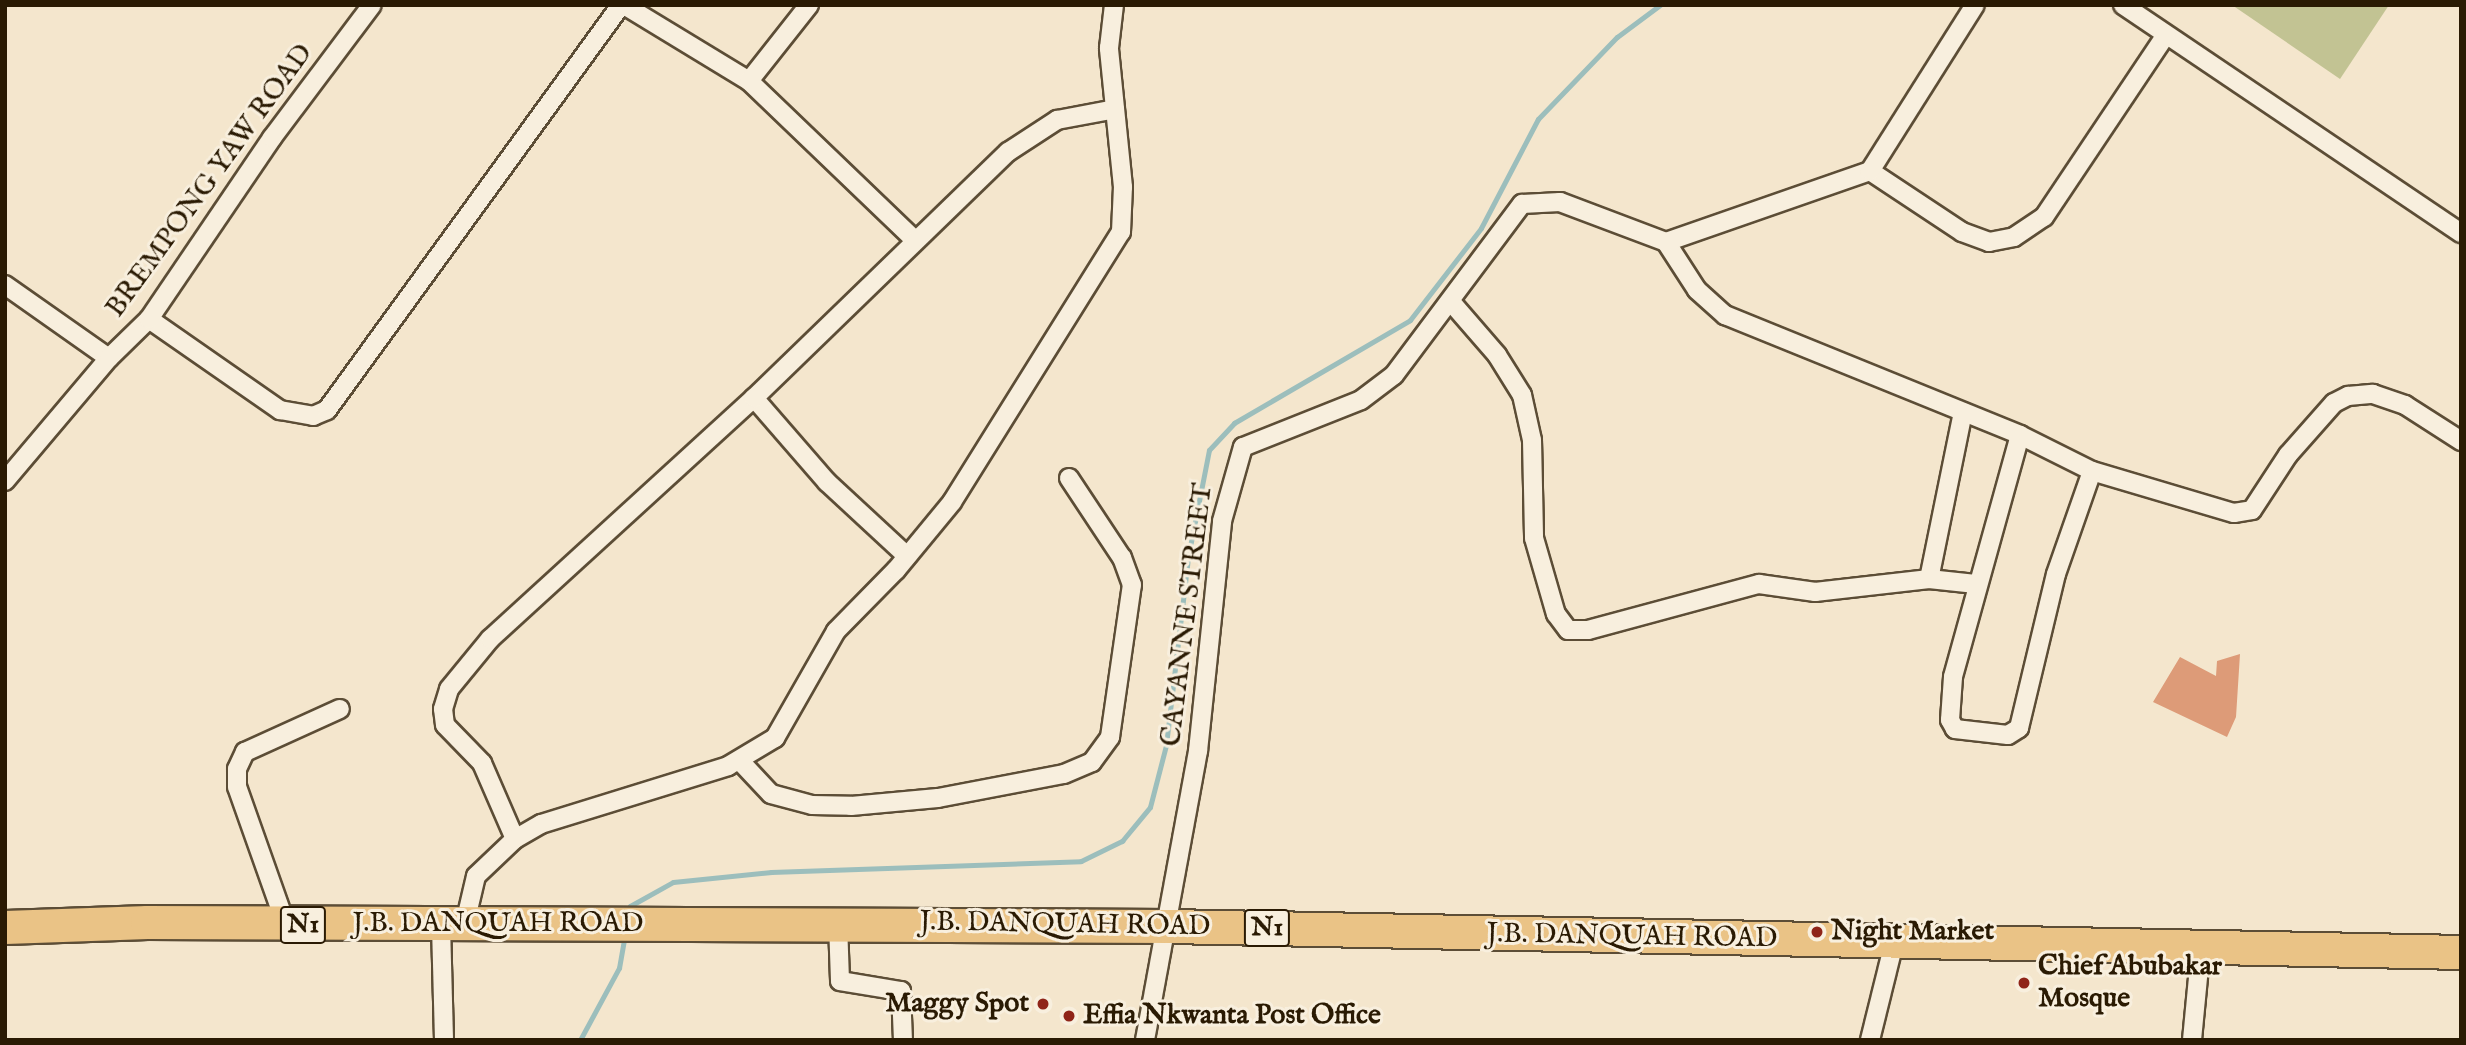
<!DOCTYPE html>
<style>
body{margin:0}
#map{position:relative;width:2466px;height:1045px;overflow:hidden;background:#f4e6cd;font-family:"IM FELL English",serif}
div>[style]{position:absolute}
.green>*{inset:0;background:#c2c393}
.stream>*{height:5px;margin:-2.5px;padding:0 2.5px;transform-origin:2.5px;border-radius:2.5px;background:#9cbebc}
.building>*{inset:0;background:#dd9b78}
.roads{filter:drop-shadow(2px 0 #5c4d36) drop-shadow(-2px 0 #5c4d36) drop-shadow(0 2px #5c4d36) drop-shadow(0 -2px #5c4d36)}
.street>*{height:18px;margin:-9px;padding:0 9px;transform-origin:9px;border-radius:9px;background:#f8efde}
.highway>*{height:33px;margin:-16.5px;padding:0 16.5px;transform-origin:16.5px;border-radius:16.5px;background:#eac386}
.dots>*{width:19px;height:19px;translate:-50% -50%;box-sizing:border-box;border:4px solid #f8efde;border-radius:50%}
span{translate:-50% -50%;white-space:nowrap;text-align:center;line-height:1.15;-webkit-text-stroke:6px #f8efde;paint-order:stroke}
.shield-label span{padding:2px 5px;background:#f8efde;border:2px solid;border-radius:5px;-webkit-text-stroke-width:0}
.shield-label{font-size:26px;color:#2a1a03;font-weight:700}
.street-label{font-size:28px;color:#2a1a03}
.poi-label{font-size:28px;color:#2a1a03;font-weight:700}
.left{translate:0 -50%;text-align:left}
.right{translate:-100% -50%;text-align:right}
.frame{position:absolute;inset:0;border:7px solid #2a1a03;pointer-events:none}
</style>
<div id="map">
<div class="green">
<div style="clip-path:polygon(2232px 5px,2389px 5px,2340px 79px)"></div>
</div>
<div class="stream">
<div style="left:628px;top:914px;width:8px;rotate:-76deg"></div>
<div style="left:630px;top:906px;width:49px;rotate:-29.2deg"></div>
<div style="left:673px;top:882px;width:99px;rotate:-5.8deg"></div>
<div style="left:771px;top:872px;width:310px;rotate:-2deg"></div>
<div style="left:1081px;top:861px;width:46px;rotate:-26deg"></div>
<div style="left:1122px;top:841px;width:44px;rotate:-50.5deg"></div>
<div style="left:1150px;top:807px;width:64px;rotate:-75.5deg"></div>
<div style="left:1166px;top:745px;width:189px;rotate:-83.3deg"></div>
<div style="left:1188px;top:557px;width:109px;rotate:-78.9deg"></div>
<div style="left:1209px;top:450px;width:37px;rotate:-47deg"></div>
<div style="left:1234px;top:423px;width:204px;rotate:-30.3deg"></div>
<div style="left:1410px;top:320px;width:116px;rotate:-52.3deg"></div>
<div style="left:1481px;top:228px;width:123px;rotate:-62.4deg"></div>
<div style="left:1538px;top:119px;width:114px;rotate:-46.1deg"></div>
<div style="left:1617px;top:37px;width:54px;rotate:-36.7deg"></div>
<div style="left:580px;top:1040px;width:82px;rotate:-61.6deg"></div>
<div style="left:619px;top:968px;width:35px;rotate:-80deg"></div>
</div>
<div class="building">
<div style="clip-path:polygon(2240px 654px,2236px 717px,2227px 737px,2153px 702px,2180px 657px,2216px 676px,2217px 661px)"></div>
</div>
<div class="roads">
<div class="street">
<div style="left:624px;top:5px;width:146px;rotate:31.3deg"></div>
<div style="left:749px;top:81px;width:230px;rotate:43.8deg"></div>
<div style="left:2123px;top:5px;width:408px;rotate:34deg"></div>
<div style="left:749px;top:81px;width:97px;rotate:-51.7deg"></div>
<div style="left:1870px;top:171px;width:110px;rotate:33.5deg"></div>
<div style="left:1962px;top:232px;width:29px;rotate:20deg"></div>
<div style="left:1989px;top:242px;width:25px;rotate:-11deg"></div>
<div style="left:2014px;top:237px;width:36px;rotate:-34deg"></div>
<div style="left:2044px;top:217px;width:219px;rotate:-56.2deg"></div>
<div style="left:1666px;top:242px;width:57px;rotate:57.1deg"></div>
<div style="left:1697px;top:290px;width:38px;rotate:42deg"></div>
<div style="left:1725px;top:315px;width:318px;rotate:22.1deg"></div>
<div style="left:2020px;top:435px;width:80px;rotate:26.6deg"></div>
<div style="left:2092px;top:471px;width:148px;rotate:16.5deg"></div>
<div style="left:2234px;top:513px;width:18px;rotate:-9deg"></div>
<div style="left:2252px;top:510px;width:66px;rotate:-56.8deg"></div>
<div style="left:2288px;top:455px;width:69px;rotate:-48.5deg"></div>
<div style="left:2334px;top:403px;width:16px;rotate:-27deg"></div>
<div style="left:2348px;top:396px;width:25px;rotate:-5deg"></div>
<div style="left:2373px;top:394px;width:34px;rotate:19deg"></div>
<div style="left:2405px;top:405px;width:67px;rotate:32.7deg"></div>
<div style="left:5px;top:285px;width:127px;rotate:35.1deg"></div>
<div style="left:1452px;top:303px;width:69px;rotate:49.1deg"></div>
<div style="left:1497px;top:355px;width:47px;rotate:58deg"></div>
<div style="left:1522px;top:395px;width:46px;rotate:77.5deg"></div>
<div style="left:1532px;top:440px;width:98px;rotate:88.8deg"></div>
<div style="left:1534px;top:538px;width:79px;rotate:73.9deg"></div>
<div style="left:1556px;top:614px;width:20px;rotate:53deg"></div>
<div style="left:1568px;top:630px;width:20px"></div>
<div style="left:1588px;top:630px;width:177px;rotate:-15.1deg"></div>
<div style="left:1759px;top:584px;width:57px;rotate:8.1deg"></div>
<div style="left:1815px;top:592px;width:115px;rotate:-6.5deg"></div>
<div style="left:149px;top:319px;width:160px;rotate:34.8deg"></div>
<div style="left:280px;top:410px;width:34px;rotate:10deg"></div>
<div style="left:313px;top:416px;width:15px;rotate:-23deg"></div>
<div style="left:327px;top:410px;width:500px;rotate:-54.02deg"></div>
<div style="left:754px;top:398px;width:111px;rotate:49deg"></div>
<div style="left:827px;top:482px;width:109px;rotate:42.8deg"></div>
<div style="left:1963px;top:412px;width:170px;rotate:101.5deg"></div>
<div style="left:1929px;top:579px;width:47px;rotate:6.1deg"></div>
<div style="left:2020px;top:435px;width:251px;rotate:105.5deg"></div>
<div style="left:1953px;top:677px;width:43px;rotate:94deg"></div>
<div style="left:1950px;top:720px;width:10px;rotate:61deg"></div>
<div style="left:1955px;top:729px;width:53px;rotate:6.5deg"></div>
<div style="left:2008px;top:735px;width:13px;rotate:-32deg"></div>
<div style="left:2019px;top:728px;width:158px;rotate:-76.5deg"></div>
<div style="left:2056px;top:574px;width:109px;rotate:-70.7deg"></div>
<div style="left:5px;top:481px;width:161px;rotate:-49.8deg"></div>
<div style="left:109px;top:358px;width:56px;rotate:-44.3deg"></div>
<div style="left:149px;top:319px;width:219px;rotate:-55.8deg"></div>
<div style="left:272px;top:138px;width:166px;rotate:-53.1deg"></div>
<div style="left:740px;top:761px;width:45px;rotate:46.8deg"></div>
<div style="left:771px;top:794px;width:42px;rotate:15deg"></div>
<div style="left:812px;top:805px;width:39px;rotate:1deg"></div>
<div style="left:851px;top:806px;width:87px;rotate:-5.3deg"></div>
<div style="left:938px;top:798px;width:128px;rotate:-10.8deg"></div>
<div style="left:1064px;top:774px;width:30px;rotate:-23deg"></div>
<div style="left:1092px;top:762px;width:31px;rotate:-54deg"></div>
<div style="left:1110px;top:737px;width:154px;rotate:-81.8deg"></div>
<div style="left:1132px;top:585px;width:29px;rotate:-110deg"></div>
<div style="left:1122px;top:558px;width:96px;rotate:-123.5deg"></div>
<div style="left:515px;top:839px;width:83px;rotate:-113.5deg"></div>
<div style="left:482px;top:763px;width:53px;rotate:-134.2deg"></div>
<div style="left:445px;top:725px;width:16px;rotate:-97deg"></div>
<div style="left:443px;top:709px;width:21px;rotate:-73deg"></div>
<div style="left:449px;top:689px;width:65px;rotate:-50.6deg"></div>
<div style="left:490px;top:639px;width:357px;rotate:-42.4deg"></div>
<div style="left:754px;top:398px;width:354px;rotate:-44.1deg"></div>
<div style="left:1008px;top:152px;width:59px;rotate:-33.1deg"></div>
<div style="left:1057px;top:120px;width:59px;rotate:-10.7deg"></div>
<div style="left:465px;top:923px;width:48px;rotate:-76.8deg"></div>
<div style="left:476px;top:876px;width:54px;rotate:-43.5deg"></div>
<div style="left:515px;top:839px;width:30px;rotate:-30deg"></div>
<div style="left:541px;top:824px;width:196px;rotate:-17.2deg"></div>
<div style="left:728px;top:766px;width:55px;rotate:-30.8deg"></div>
<div style="left:775px;top:738px;width:123px;rotate:-60.3deg"></div>
<div style="left:836px;top:631px;width:86px;rotate:-45.5deg"></div>
<div style="left:896px;top:570px;width:88px;rotate:-50.5deg"></div>
<div style="left:952px;top:502px;width:319px;rotate:-58deg"></div>
<div style="left:1121px;top:232px;width:45px;rotate:-87.5deg"></div>
<div style="left:1123px;top:187px;width:140px;rotate:-95.8deg"></div>
<div style="left:1109px;top:48px;width:43px;rotate:-83.4deg"></div>
<div style="left:838px;top:923px;width:58px;rotate:88deg"></div>
<div style="left:840px;top:981px;width:62px;rotate:9.3deg"></div>
<div style="left:901px;top:991px;width:49px;rotate:87.7deg"></div>
<div style="left:286px;top:925px;width:146px;rotate:-109.5deg"></div>
<div style="left:237px;top:787px;width:18px;rotate:-90deg"></div>
<div style="left:237px;top:769px;width:19px;rotate:-65deg"></div>
<div style="left:245px;top:752px;width:104px;rotate:-24.4deg"></div>
<div style="left:441px;top:925px;width:115px;rotate:88.5deg"></div>
<div style="left:1145px;top:1040px;width:294px;rotate:-79.6deg"></div>
<div style="left:1198px;top:751px;width:231px;rotate:-84deg"></div>
<div style="left:1222px;top:521px;width:77px;rotate:-74.2deg"></div>
<div style="left:1243px;top:447px;width:127px;rotate:-21.7deg"></div>
<div style="left:1361px;top:400px;width:41px;rotate:-37.1deg"></div>
<div style="left:1394px;top:375px;width:214px;rotate:-53.2deg"></div>
<div style="left:1522px;top:204px;width:38px;rotate:-3deg"></div>
<div style="left:1560px;top:202px;width:113px;rotate:20.7deg"></div>
<div style="left:1666px;top:242px;width:216px;rotate:-19.2deg"></div>
<div style="left:1870px;top:171px;width:196px;rotate:-57.7deg"></div>
<div style="left:1870px;top:1040px;width:100px;rotate:-76.1deg"></div>
<div style="left:2192px;top:1040px;width:94px;rotate:-84.5deg"></div>
</div>
<div class="highway">
<div style="left:5px;top:927px;width:142px;rotate:-2deg"></div>
<div style="left:147px;top:922px;width:1021px;rotate:0.22deg"></div>
<div style="left:1168px;top:926px;width:1293px;rotate:1.15deg"></div>
</div>
</div>
<div class="dots">
<div style="left:1817px;top:932px;background:#8f2418"></div>
<div style="left:2024px;top:983px;background:#8f2418"></div>
<div style="left:1043px;top:1004px;background:#8f2418"></div>
<div style="left:1069px;top:1016px;background:#8f2418"></div>
</div>
<div class="shield-label">
<span style="left:303px;top:925px">N1</span>
<span style="left:1267px;top:928px">N1</span>
</div>
<div class="street-label">
<span style="left:210px;top:181px;rotate:-54deg">BREMPONG YAW ROAD</span>
<span style="left:1188px;top:615px;rotate:-83deg">CAYANNE STREET</span>
<span style="left:498px;top:924px">J.B. DANQUAH ROAD</span>
<span style="left:1065px;top:925px;rotate:1deg">J.B. DANQUAH ROAD</span>
<span style="left:1632px;top:937px;rotate:1deg">J.B. DANQUAH ROAD</span>
</div>
<div class="poi-label">
<span class="left" style="left:1831px;top:932px">Night Market</span>
<span class="left" style="left:2038px;top:983px">Chief Abubakar<br>Mosque</span>
<span class="right" style="left:1029px;top:1004px">Maggy Spot</span>
<span class="left" style="left:1083px;top:1016px">Effia Nkwanta Post Office</span>
</div>
<div class="frame"></div>
</div>
